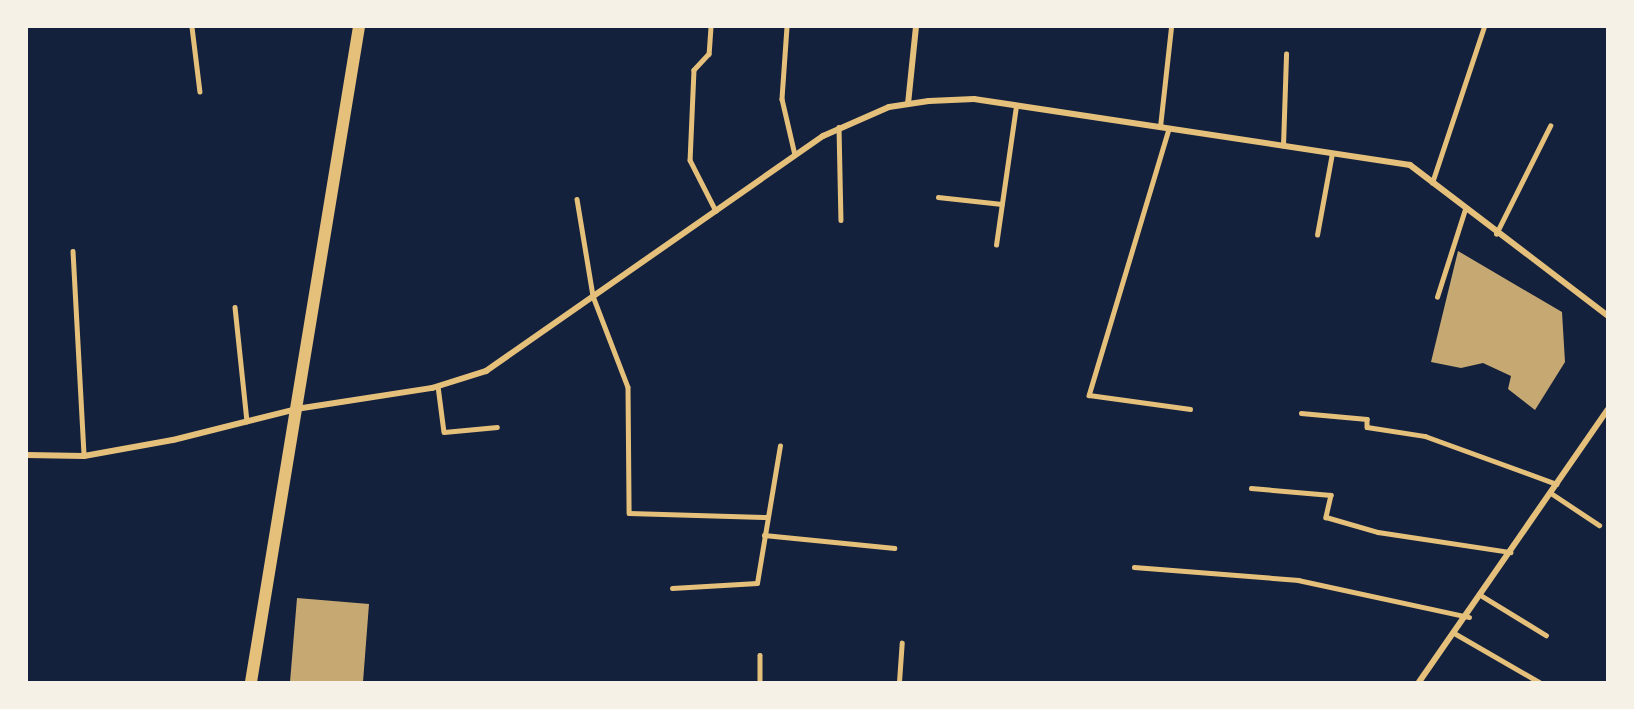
<!DOCTYPE html>
<style>
body{margin:0}
#map{position:relative;width:1634px;height:709px;overflow:hidden;background:#14213d;font-family:Raleway,sans-serif}
div>[style]{position:absolute}
.building>*{inset:0;background:#c6a872}
.service>*{height:4.5px;margin:-2.25px;padding:0 2.25px;transform-origin:2.25px;border-radius:2.25px;background:#e5c07b}
.minor>*{height:6px;margin:-3px;padding:0 3px;transform-origin:3px;border-radius:3px;background:#e5c07b}
.secondary>*{height:12px;margin:-6px;padding:0 6px;transform-origin:6px;border-radius:6px;background:#e5c07b}
span{translate:-50% -50%;white-space:nowrap;text-align:center;line-height:1.15;-webkit-text-stroke:6px #f6f1e7;paint-order:stroke}
.frame{position:absolute;inset:0;border:28px solid #f6f1e7;pointer-events:none}
</style>
<div id="map">
<div class="building">
<div style="clip-path:polygon(1458px 251px,1562px 312px,1565px 362px,1535px 410px,1508px 389px,1511px 376px,1483px 363px,1461px 368px,1431px 362px)"></div>
<div style="clip-path:polygon(297px 598px,369px 604px,363px 682px,290px 682px)"></div>
</div>
<div class="service">
<div style="left:192px;top:27px;width:65px;rotate:83deg"></div>
<div style="left:711px;top:27px;width:27px;rotate:94deg"></div>
<div style="left:709px;top:54px;width:22px;rotate:133deg"></div>
<div style="left:694px;top:70px;width:90px;rotate:92.5deg"></div>
<div style="left:690px;top:160px;width:57px;rotate:63deg"></div>
<div style="left:787px;top:27px;width:72px;rotate:94deg"></div>
<div style="left:782px;top:99px;width:57px;rotate:76.9deg"></div>
<div style="left:839px;top:127px;width:93px;rotate:88.8deg"></div>
<div style="left:1160px;top:127px;width:101px;rotate:-83.7deg"></div>
<div style="left:1169px;top:129px;width:278px;rotate:106.7deg"></div>
<div style="left:1089px;top:395px;width:102px;rotate:7.9deg"></div>
<div style="left:1283px;top:146px;width:92px;rotate:-88.1deg"></div>
<div style="left:1432px;top:183px;width:164px;rotate:-71.6deg"></div>
<div style="left:938px;top:197px;width:64px;rotate:6.2deg"></div>
<div style="left:577px;top:199px;width:98px;rotate:80.6deg"></div>
<div style="left:593px;top:296px;width:97px;rotate:69deg"></div>
<div style="left:628px;top:387px;width:126px;rotate:89.5deg"></div>
<div style="left:629px;top:513px;width:138px;rotate:1.7deg"></div>
<div style="left:1496px;top:234px;width:121px;rotate:-63.4deg"></div>
<div style="left:1317px;top:235px;width:83px;rotate:-79.6deg"></div>
<div style="left:996px;top:245px;width:140px;rotate:-81.8deg"></div>
<div style="left:73px;top:251px;width:205px;rotate:86.9deg"></div>
<div style="left:1437px;top:297px;width:92px;rotate:-72.3deg"></div>
<div style="left:235px;top:307px;width:115px;rotate:84deg"></div>
<div style="left:438px;top:386px;width:46px;rotate:82.6deg"></div>
<div style="left:444px;top:432px;width:53px;rotate:-5.4deg"></div>
<div style="left:1301px;top:413px;width:66px;rotate:5.2deg"></div>
<div style="left:1367px;top:419px;width:8px;rotate:90deg"></div>
<div style="left:1367px;top:427px;width:59px;rotate:8.8deg"></div>
<div style="left:1425px;top:436px;width:140px;rotate:20deg"></div>
<div style="left:1251px;top:488px;width:80px;rotate:5deg"></div>
<div style="left:1331px;top:495px;width:23px;rotate:103deg"></div>
<div style="left:1326px;top:517px;width:54px;rotate:16.1deg"></div>
<div style="left:1378px;top:532px;width:134px;rotate:8.6deg"></div>
<div style="left:1551px;top:493px;width:58px;rotate:33.7deg"></div>
<div style="left:764px;top:535px;width:131px;rotate:5.7deg"></div>
<div style="left:1134px;top:567px;width:165px;rotate:4.5deg"></div>
<div style="left:1298px;top:580px;width:175px;rotate:12.2deg"></div>
<div style="left:672px;top:588px;width:85px;rotate:-3.4deg"></div>
<div style="left:757px;top:583px;width:139px;rotate:-80.5deg"></div>
<div style="left:1482px;top:596px;width:75px;rotate:31.4deg"></div>
<div style="left:1456px;top:634px;width:96px;rotate:30deg"></div>
<div style="left:760px;top:655px;width:27px;rotate:90deg"></div>
<div style="left:899px;top:682px;width:39px;rotate:-86deg"></div>
</div>
<div class="minor">
<div style="left:908px;top:104px;width:77px;rotate:-84.1deg"></div>
<div style="left:27px;top:455px;width:57px;rotate:1deg"></div>
<div style="left:84px;top:456px;width:90px;rotate:-10.2deg"></div>
<div style="left:173px;top:440px;width:127px;rotate:-14.1deg"></div>
<div style="left:296px;top:409px;width:138px;rotate:-8.8deg"></div>
<div style="left:432px;top:388px;width:57px;rotate:-17.5deg"></div>
<div style="left:486px;top:371px;width:411px;rotate:-34.9deg"></div>
<div style="left:823px;top:136px;width:72px;rotate:-23.7deg"></div>
<div style="left:889px;top:107px;width:40px;rotate:-8.5deg"></div>
<div style="left:929px;top:101px;width:45px;rotate:-2.5deg"></div>
<div style="left:974px;top:99px;width:441px;rotate:8.6deg"></div>
<div style="left:1410px;top:165px;width:248px;rotate:37.3deg"></div>
<div style="left:1419px;top:682px;width:331px;rotate:-55.3deg"></div>
</div>
<div class="secondary">
<div style="left:251px;top:682px;width:664px;rotate:-80.64deg"></div>
</div>
<div class="frame"></div>
</div>
